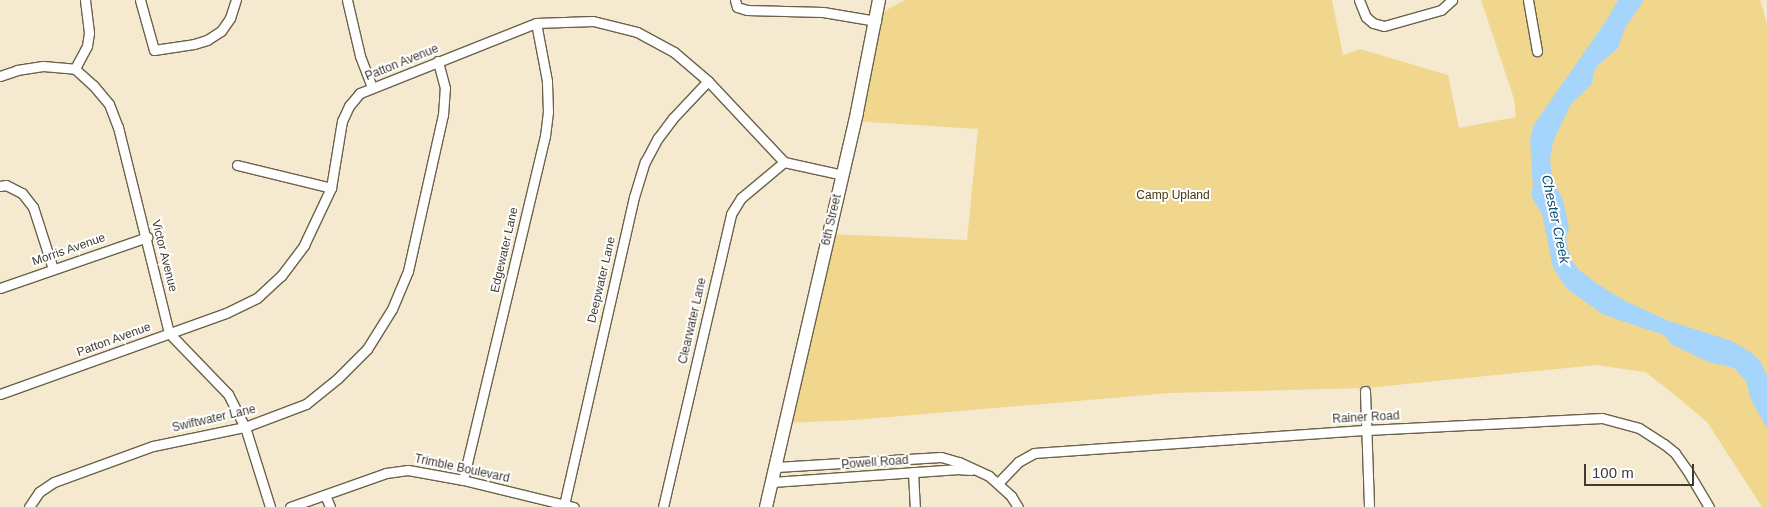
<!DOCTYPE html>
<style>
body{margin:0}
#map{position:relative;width:1767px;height:507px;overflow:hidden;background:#f5eacf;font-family:Arial,sans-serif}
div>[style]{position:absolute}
.green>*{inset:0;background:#f1d68e}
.water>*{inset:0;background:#a5d5fb}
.roads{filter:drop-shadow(1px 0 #6b624a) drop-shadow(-1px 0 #6b624a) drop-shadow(0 1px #6b624a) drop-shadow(0 -1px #6b624a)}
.street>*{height:9px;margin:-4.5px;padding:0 4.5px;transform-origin:4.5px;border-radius:4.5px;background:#fff}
.secondary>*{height:12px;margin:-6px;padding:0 6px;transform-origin:6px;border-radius:6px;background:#fff}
span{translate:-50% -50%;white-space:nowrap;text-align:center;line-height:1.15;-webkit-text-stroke:4px #fff;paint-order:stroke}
.street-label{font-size:12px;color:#3f3b30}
.park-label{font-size:12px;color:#44360c}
.water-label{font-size:14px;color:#074c73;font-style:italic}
.scale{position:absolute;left:1584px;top:464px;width:110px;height:22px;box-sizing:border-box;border:2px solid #3f3b30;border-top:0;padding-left:6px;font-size:15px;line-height:18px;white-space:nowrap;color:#3f3b30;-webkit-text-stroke:4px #fff;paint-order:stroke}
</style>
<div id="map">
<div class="green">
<div style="clip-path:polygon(905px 0,1332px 0,1343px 55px,1360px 49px,1448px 75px,1459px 128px,1516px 117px,1514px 99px,1481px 0,1760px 0,1767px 24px,1767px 507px,1762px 507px,1707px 422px,1665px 387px,1645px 372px,1596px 365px,1366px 388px,1170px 393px,855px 420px,786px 423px,830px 234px,967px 240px,978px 129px,854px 121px,881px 13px)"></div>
</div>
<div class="water">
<div style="clip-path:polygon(1618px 0,1644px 0,1625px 28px,1618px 48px,1597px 66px,1593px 75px,1592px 84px,1571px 104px,1553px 142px,1550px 160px,1552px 177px,1563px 200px,1569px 227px,1566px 239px,1570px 258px,1578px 269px,1596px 283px,1625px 301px,1669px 321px,1732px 341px,1752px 353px,1760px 361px,1767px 375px,1767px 428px,1751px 400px,1746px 381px,1734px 368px,1708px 362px,1671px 344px,1664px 335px,1604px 315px,1567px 289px,1553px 268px,1542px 214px,1531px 196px,1533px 185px,1530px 140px,1533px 126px,1608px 18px)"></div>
</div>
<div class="roads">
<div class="street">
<div style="left:85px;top:0;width:33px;rotate:83deg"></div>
<div style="left:89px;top:33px;width:13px;rotate:99deg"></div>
<div style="left:87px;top:46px;width:26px;rotate:118deg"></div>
<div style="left:75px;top:69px;width:24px;rotate:42deg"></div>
<div style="left:93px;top:85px;width:25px;rotate:50deg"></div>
<div style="left:109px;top:104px;width:25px;rotate:69deg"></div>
<div style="left:118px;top:127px;width:212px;rotate:76.1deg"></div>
<div style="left:169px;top:333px;width:85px;rotate:46deg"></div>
<div style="left:228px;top:394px;width:37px;rotate:63deg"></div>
<div style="left:245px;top:427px;width:84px;rotate:72.6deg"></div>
<div style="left:140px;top:0;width:52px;rotate:74.4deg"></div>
<div style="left:154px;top:50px;width:40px;rotate:-8.5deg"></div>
<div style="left:194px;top:44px;width:14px;rotate:-17deg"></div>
<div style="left:207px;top:40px;width:17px;rotate:-33deg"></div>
<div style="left:221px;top:31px;width:16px;rotate:-55deg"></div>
<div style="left:230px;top:18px;width:19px;rotate:-72deg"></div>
<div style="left:347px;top:0;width:57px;rotate:76.9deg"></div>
<div style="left:360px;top:56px;width:34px;rotate:69deg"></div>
<div style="left:735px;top:0;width:7px;rotate:74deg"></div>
<div style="left:737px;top:7px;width:10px;rotate:17deg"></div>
<div style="left:747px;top:10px;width:76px;rotate:1.5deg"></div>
<div style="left:823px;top:12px;width:54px;rotate:9.6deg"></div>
<div style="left:1359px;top:0;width:18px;rotate:68deg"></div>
<div style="left:1366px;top:17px;width:9px;rotate:41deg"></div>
<div style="left:1373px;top:23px;width:11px;rotate:15deg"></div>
<div style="left:1384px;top:26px;width:59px;rotate:-15.7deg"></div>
<div style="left:1441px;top:10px;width:15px;rotate:-42deg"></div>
<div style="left:1528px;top:0;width:52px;rotate:80deg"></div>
<div style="left:0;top:76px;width:18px;rotate:-19deg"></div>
<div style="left:17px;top:70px;width:26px;rotate:-9deg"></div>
<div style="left:43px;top:66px;width:32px;rotate:5deg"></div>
<div style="left:237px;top:165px;width:97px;rotate:13.7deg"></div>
<div style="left:0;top:186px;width:6px;rotate:-9deg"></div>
<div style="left:6px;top:185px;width:18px;rotate:27deg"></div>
<div style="left:22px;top:193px;width:18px;rotate:52deg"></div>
<div style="left:33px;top:207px;width:65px;rotate:72.1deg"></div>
<div style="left:0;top:288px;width:156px;rotate:-19.1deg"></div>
<div style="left:1365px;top:391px;width:116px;rotate:88deg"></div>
<div style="left:0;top:394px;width:240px;rotate:-19.7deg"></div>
<div style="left:226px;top:313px;width:34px;rotate:-26deg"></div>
<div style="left:257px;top:298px;width:33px;rotate:-43deg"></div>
<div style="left:281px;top:276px;width:39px;rotate:-53deg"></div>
<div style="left:304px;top:245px;width:63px;rotate:-64.7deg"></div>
<div style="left:331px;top:188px;width:68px;rotate:-80.7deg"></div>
<div style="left:342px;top:121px;width:17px;rotate:-65deg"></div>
<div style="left:349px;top:106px;width:17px;rotate:-50deg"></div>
<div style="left:360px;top:93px;width:189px;rotate:-21.7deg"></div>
<div style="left:536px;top:23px;width:57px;rotate:-2deg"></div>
<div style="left:593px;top:21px;width:45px;rotate:14deg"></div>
<div style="left:637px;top:32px;width:42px;rotate:28.4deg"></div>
<div style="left:674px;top:52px;width:45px;rotate:40.5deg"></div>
<div style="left:708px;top:81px;width:111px;rotate:46.8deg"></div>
<div style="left:784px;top:162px;width:60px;rotate:12.4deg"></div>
<div style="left:776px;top:467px;width:165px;rotate:-3.5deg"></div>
<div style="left:941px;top:457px;width:19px;rotate:16deg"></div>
<div style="left:959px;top:462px;width:33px;rotate:25deg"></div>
<div style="left:989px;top:476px;width:30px;rotate:42deg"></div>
<div style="left:1011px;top:496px;width:13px;rotate:58deg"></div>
<div style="left:913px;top:472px;width:35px;rotate:87deg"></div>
<div style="left:463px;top:480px;width:354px;rotate:-76.6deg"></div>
<div style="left:545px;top:136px;width:24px;rotate:-83deg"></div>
<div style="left:548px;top:112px;width:31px;rotate:-92deg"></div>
<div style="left:547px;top:81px;width:59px;rotate:-100.7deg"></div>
<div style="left:772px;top:482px;width:184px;rotate:-4deg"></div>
<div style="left:956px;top:469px;width:15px;rotate:4deg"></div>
<div style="left:998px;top:483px;width:29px;rotate:-46deg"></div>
<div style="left:1018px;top:462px;width:18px;rotate:-29deg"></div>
<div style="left:1034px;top:453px;width:334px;rotate:-4deg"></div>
<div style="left:1367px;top:430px;width:235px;rotate:-2.9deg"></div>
<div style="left:1602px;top:418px;width:38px;rotate:15deg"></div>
<div style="left:1639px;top:428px;width:30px;rotate:33deg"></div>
<div style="left:1664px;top:444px;width:14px;rotate:39deg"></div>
<div style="left:1675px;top:453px;width:21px;rotate:55deg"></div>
<div style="left:1687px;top:470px;width:43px;rotate:59.3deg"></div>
<div style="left:325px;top:495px;width:13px;rotate:67deg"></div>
<div style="left:564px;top:505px;width:316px;rotate:-77.2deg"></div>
<div style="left:634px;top:197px;width:37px;rotate:-73deg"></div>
<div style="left:645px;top:162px;width:27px;rotate:-62deg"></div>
<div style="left:658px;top:138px;width:25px;rotate:-53deg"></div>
<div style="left:673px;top:118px;width:51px;rotate:-46.6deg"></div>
<div style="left:29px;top:507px;width:18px;rotate:-56deg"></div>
<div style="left:39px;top:492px;width:18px;rotate:-34deg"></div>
<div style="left:54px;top:482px;width:105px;rotate:-20deg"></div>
<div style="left:153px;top:446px;width:94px;rotate:-11.7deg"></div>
<div style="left:245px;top:427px;width:65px;rotate:-20.7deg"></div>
<div style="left:306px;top:404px;width:41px;rotate:-39.1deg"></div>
<div style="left:338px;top:378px;width:41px;rotate:-45deg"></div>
<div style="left:367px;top:349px;width:47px;rotate:-58deg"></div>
<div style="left:392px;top:309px;width:41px;rotate:-67.2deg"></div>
<div style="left:408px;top:271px;width:160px;rotate:-77.4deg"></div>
<div style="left:443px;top:115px;width:27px;rotate:-86deg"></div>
<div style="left:445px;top:88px;width:28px;rotate:-105deg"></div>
<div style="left:290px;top:507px;width:102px;rotate:-19.5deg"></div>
<div style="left:386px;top:473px;width:22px;rotate:-8deg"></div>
<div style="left:408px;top:470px;width:56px;rotate:10.3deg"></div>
<div style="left:463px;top:480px;width:114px;rotate:13.7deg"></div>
<div style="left:663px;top:507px;width:301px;rotate:-76.9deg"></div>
<div style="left:731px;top:214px;width:19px;rotate:-58deg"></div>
<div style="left:741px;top:198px;width:56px;rotate:-39.9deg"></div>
</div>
<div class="secondary">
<div style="left:766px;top:507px;width:405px;rotate:-77deg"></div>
<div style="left:857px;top:112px;width:114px;rotate:-78.9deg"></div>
</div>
</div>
<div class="street-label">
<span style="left:402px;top:63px;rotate:-22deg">Patton Avenue</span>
<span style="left:832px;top:220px;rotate:-77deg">6th Street</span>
<span style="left:69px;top:250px;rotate:-19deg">Morris Avenue</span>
<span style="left:505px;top:250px;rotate:-77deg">Edgewater Lane</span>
<span style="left:164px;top:256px;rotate:76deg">Victor Avenue</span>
<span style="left:602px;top:280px;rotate:-77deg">Deepwater Lane</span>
<span style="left:693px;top:321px;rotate:-77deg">Clearwater Lane</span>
<span style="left:114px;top:340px;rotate:-20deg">Patton Avenue</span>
<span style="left:1366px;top:418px;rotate:-3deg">Rainer Road</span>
<span style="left:214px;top:419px;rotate:-13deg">Swiftwater Lane</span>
<span style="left:875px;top:463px;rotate:-4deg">Powell Road</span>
<span style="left:462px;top:469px;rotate:12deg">Trimble Boulevard</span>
</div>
<div class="park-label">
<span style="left:1173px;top:196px">Camp Upland</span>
</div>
<div class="water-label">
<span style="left:1556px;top:219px;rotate:78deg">Chester Creek</span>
</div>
<div class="scale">100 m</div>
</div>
